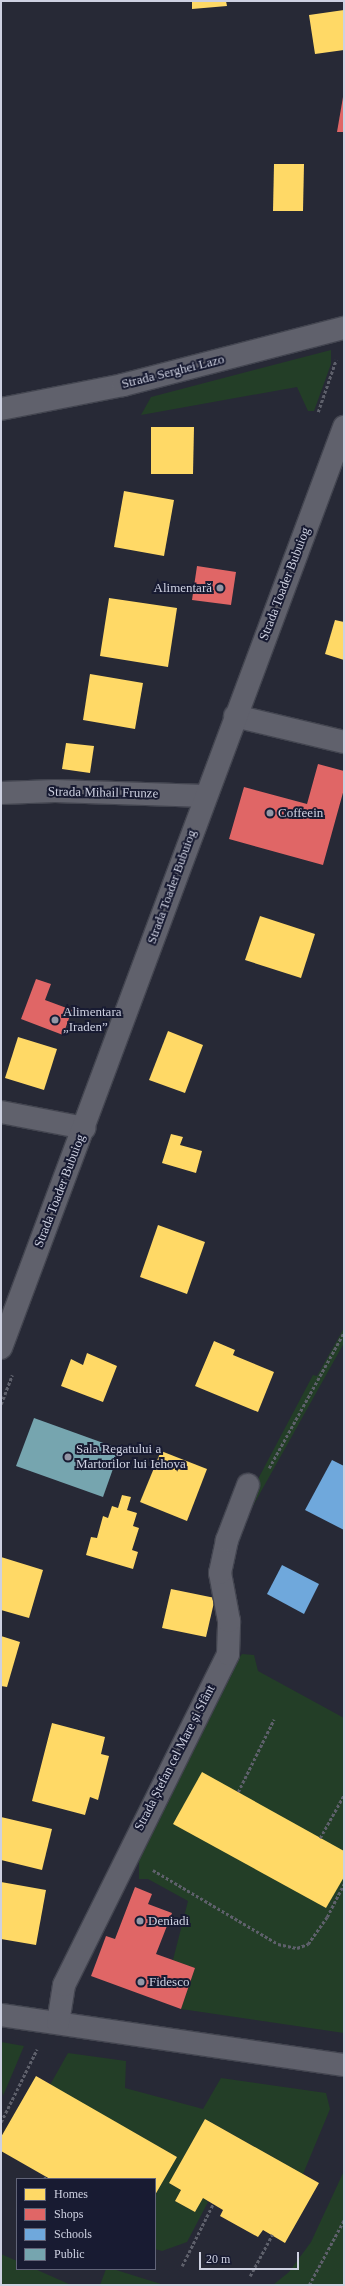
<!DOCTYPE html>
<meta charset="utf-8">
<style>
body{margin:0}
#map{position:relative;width:345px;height:2286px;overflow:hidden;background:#272936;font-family:"Times New Roman",serif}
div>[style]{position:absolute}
.green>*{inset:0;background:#233e27}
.homes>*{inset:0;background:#ffd966}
.shops>*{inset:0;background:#e06666}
.schools>*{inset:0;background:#6fa8dc}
.public>*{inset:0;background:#76a5af}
.path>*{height:2.5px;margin-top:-1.25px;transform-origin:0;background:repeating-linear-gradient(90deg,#5e606b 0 3px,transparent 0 5px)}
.roads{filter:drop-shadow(1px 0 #434550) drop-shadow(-1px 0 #434550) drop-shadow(0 1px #434550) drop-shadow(0 -1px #434550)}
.minor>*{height:22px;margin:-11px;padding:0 11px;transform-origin:11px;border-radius:11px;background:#60616c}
.dots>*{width:11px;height:11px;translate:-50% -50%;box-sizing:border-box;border:2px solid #181b32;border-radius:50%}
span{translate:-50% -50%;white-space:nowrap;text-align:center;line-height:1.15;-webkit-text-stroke:4px #181b32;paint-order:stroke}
.street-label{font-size:13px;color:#ced1e1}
.poi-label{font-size:13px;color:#ced1e1}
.right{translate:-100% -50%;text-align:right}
.left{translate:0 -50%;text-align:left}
.frame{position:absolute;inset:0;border:2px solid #ced1e1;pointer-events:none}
.legend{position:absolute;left:16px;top:2178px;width:140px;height:92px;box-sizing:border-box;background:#181b32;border:1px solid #616478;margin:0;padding:5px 7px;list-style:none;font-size:12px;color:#ced1e1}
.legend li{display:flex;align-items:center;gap:8px;height:20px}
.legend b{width:20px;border:1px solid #616478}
.scale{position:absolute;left:199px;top:2252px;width:100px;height:18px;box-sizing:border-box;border:2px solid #ced1e1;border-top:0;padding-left:5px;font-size:12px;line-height:14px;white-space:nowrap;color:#ced1e1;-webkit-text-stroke:3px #181b32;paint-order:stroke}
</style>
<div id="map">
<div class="green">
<div style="clip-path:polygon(331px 350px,331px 364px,314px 411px,308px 411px,297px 387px,141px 415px,151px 397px)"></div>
<div style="clip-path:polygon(344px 1328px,344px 1343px,240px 1529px,257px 1481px,313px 1375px,317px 1376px)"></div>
<div style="clip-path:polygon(242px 1654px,254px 1655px,258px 1671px,344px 1718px,344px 2033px,181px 2009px,195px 1968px,173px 1960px,188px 1901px,148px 1879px,139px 1879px,139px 1850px,236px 1662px)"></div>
<div style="clip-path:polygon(1px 2042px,24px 2046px,3px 2096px,1px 2085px)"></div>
<div style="clip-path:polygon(68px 2053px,126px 2061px,125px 2088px,203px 2109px,221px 2078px,326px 2093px,330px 2109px,303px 2174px,205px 2119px,169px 2183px,181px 2190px,175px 2201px,195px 2212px,203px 2198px,208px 2202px,187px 2242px,162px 2251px,155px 2249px,155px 2195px,177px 2157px,50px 2085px)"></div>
<div style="clip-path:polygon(344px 2171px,344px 2285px,273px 2285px,289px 2272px,311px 2242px)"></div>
<div style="clip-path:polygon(1px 2254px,17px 2261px,17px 2269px,35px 2269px,71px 2285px,1px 2285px)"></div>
<div style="clip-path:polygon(106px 2269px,113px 2269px,164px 2285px,100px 2285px)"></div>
</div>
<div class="homes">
<div style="clip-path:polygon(192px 1px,226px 1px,227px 6px,192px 9px)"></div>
<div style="clip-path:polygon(344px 10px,344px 50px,315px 54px,309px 15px)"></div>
<div style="clip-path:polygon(274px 164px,304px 164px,303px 211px,273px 211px)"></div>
<div style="clip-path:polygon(151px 427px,194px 427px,193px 474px,151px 474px)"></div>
<div style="clip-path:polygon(124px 491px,174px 500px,164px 556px,114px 547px)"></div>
<div style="clip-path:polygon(109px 598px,177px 608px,168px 667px,100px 656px)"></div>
<div style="clip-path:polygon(335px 620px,344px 622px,344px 660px,325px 654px)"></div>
<div style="clip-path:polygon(90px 674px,143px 683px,135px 729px,83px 720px)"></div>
<div style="clip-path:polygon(66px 743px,94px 746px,90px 773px,62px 769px)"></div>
<div style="clip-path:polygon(260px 916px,315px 934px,301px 978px,245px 960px)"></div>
<div style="clip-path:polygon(168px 1031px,203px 1045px,185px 1093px,149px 1080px)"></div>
<div style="clip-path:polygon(18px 1037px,57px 1049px,44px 1090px,5px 1078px)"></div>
<div style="clip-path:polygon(171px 1134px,183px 1137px,180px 1145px,202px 1151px,196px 1173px,162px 1163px)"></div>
<div style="clip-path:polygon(158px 1225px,205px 1242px,187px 1294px,140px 1277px)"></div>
<div style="clip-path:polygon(214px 1341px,235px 1350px,233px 1355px,274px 1372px,258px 1412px,195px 1386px)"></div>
<div style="clip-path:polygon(87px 1353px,117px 1366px,103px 1402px,61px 1386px,71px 1359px,83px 1365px)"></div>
<div style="clip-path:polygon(161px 1451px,207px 1469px,187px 1521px,140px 1502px)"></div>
<div style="clip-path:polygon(122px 1495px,131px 1497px,127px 1510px,137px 1513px,133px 1526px,139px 1528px,132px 1550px,138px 1552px,133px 1569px,86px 1555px,91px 1537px,97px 1538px,103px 1516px,108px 1518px,112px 1506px,118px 1508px)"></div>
<div style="clip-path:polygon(1px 1557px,43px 1570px,29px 1618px,1px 1610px)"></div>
<div style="clip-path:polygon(171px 1589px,215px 1598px,206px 1637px,162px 1628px)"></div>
<div style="clip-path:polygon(1px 1636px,20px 1642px,7px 1687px,1px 1686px)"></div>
<div style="clip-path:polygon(52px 1723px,105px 1737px,101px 1754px,109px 1756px,98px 1800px,90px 1797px,85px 1815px,32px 1801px)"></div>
<div style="clip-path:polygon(202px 1772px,344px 1851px,344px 1877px,326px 1908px,173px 1824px)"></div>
<div style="clip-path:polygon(1px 1817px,52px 1829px,42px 1870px,1px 1860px)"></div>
<div style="clip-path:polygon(1px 1882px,46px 1890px,36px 1945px,1px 1939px)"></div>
<div style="clip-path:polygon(36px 2076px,177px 2157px,155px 2195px,155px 2179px,50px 2179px,1px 2151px,1px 2137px)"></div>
<div style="clip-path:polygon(205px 2119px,319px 2183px,285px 2243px,263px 2230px,258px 2237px,220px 2216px,223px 2210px,203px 2198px,195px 2212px,175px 2201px,181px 2190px,169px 2183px)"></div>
</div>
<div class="shops">
<div style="clip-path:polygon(343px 97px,344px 132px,337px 132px)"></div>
<div style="clip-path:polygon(197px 566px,236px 572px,231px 605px,192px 600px)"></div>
<div style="clip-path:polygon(318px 764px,344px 771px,344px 789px,323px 865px,229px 839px,244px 787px,307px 804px)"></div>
<div style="clip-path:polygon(36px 979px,51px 984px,45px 1000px,72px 1010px,63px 1035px,21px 1019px)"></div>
<div style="clip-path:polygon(135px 1887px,152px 1894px,148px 1904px,172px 1913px,156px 1954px,195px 1968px,181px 2009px,91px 1976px,106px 1936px,115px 1939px)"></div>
</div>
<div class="schools">
<div style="clip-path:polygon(332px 1460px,344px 1466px,344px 1530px,305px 1510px)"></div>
<div style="clip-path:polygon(282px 1565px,319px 1584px,304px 1614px,267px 1594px)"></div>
</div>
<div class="public">
<div style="clip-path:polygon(34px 1418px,120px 1449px,103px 1497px,16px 1466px)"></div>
</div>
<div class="path">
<div style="left:318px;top:412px;width:55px;rotate:-70.9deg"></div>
<div style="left:1px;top:1404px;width:31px;rotate:-69deg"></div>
<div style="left:269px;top:1468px;width:155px;rotate:-61.1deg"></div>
<div style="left:238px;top:1792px;width:81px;rotate:-63.7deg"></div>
<div style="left:320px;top:1838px;width:49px;rotate:-60.8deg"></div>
<div style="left:153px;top:1870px;width:145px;rotate:30.6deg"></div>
<div style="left:278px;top:1944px;width:19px;rotate:12deg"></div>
<div style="left:297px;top:1948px;width:12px;rotate:-20deg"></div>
<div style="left:308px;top:1944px;width:33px;rotate:-55deg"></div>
<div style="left:327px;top:1917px;width:37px;rotate:-63deg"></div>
<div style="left:1px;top:2122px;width:81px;rotate:-63.7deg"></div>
<div style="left:44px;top:2179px;width:3px;rotate:-45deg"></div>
<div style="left:182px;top:2266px;width:69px;rotate:-63.4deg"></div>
<div style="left:250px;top:2276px;width:47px;rotate:-61.8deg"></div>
<div style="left:309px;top:2285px;width:74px;rotate:-61.7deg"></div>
</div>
<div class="roads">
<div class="minor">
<div style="left:1px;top:409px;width:124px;rotate:-11.1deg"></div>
<div style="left:123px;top:385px;width:228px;rotate:-14.5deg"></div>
<div style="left:235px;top:716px;width:112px;rotate:13.4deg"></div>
<div style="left:1px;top:793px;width:54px;rotate:-2.1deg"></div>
<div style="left:55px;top:791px;width:151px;rotate:1.9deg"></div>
<div style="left:1px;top:1112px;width:85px;rotate:10.9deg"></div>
<div style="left:1px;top:1348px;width:983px;rotate:-69.57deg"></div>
<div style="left:1px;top:2015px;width:347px;rotate:8.3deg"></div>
<div style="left:58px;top:2023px;width:38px;rotate:-81deg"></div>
<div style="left:64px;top:1985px;width:369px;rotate:-63.6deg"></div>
<div style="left:228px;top:1654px;width:33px;rotate:-88deg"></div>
<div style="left:229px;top:1621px;width:49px;rotate:-100.6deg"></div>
<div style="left:220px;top:1573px;width:34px;rotate:-78deg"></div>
<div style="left:227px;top:1540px;width:59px;rotate:-69.1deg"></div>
</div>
</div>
<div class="dots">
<div style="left:220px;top:588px;background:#9496a5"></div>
<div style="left:270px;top:813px;background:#9496a5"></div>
<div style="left:55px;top:1020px;background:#9496a5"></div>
<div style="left:68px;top:1457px;background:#9496a5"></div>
<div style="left:140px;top:1921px;background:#9496a5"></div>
<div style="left:141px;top:1982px;background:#9496a5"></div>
</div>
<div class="street-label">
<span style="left:173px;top:372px;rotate:-14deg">Strada Serghei Lazo</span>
<span style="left:285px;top:584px;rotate:-69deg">Strada Toader Bubuiog</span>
<span style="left:103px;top:793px;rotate:1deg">Strada Mihail Frunze</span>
<span style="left:172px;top:887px;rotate:-70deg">Strada Toader Bubuiog</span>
<span style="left:60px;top:1191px;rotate:-69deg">Strada Toader Bubuiog</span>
<span style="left:175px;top:1758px;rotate:-63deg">Strada Ștefan cel Mare și Sfânt</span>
</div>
<div class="poi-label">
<span class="right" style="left:212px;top:588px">Alimentară</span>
<span class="left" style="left:278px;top:813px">Coffeein</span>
<span class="left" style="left:63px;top:1020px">Alimentara<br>„Iraden”</span>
<span class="left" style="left:76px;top:1457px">Sala Regatului a<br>Martorilor lui Iehova</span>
<span class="left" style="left:148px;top:1921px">Deniadi</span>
<span class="left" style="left:149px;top:1982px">Fidesco</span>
</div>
<div class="frame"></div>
<ul class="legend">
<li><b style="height:11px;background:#ffd966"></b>Homes</li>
<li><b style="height:11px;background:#e06666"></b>Shops</li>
<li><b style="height:11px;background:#6fa8dc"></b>Schools</li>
<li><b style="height:11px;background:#76a5af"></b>Public</li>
</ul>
<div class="scale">20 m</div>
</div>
